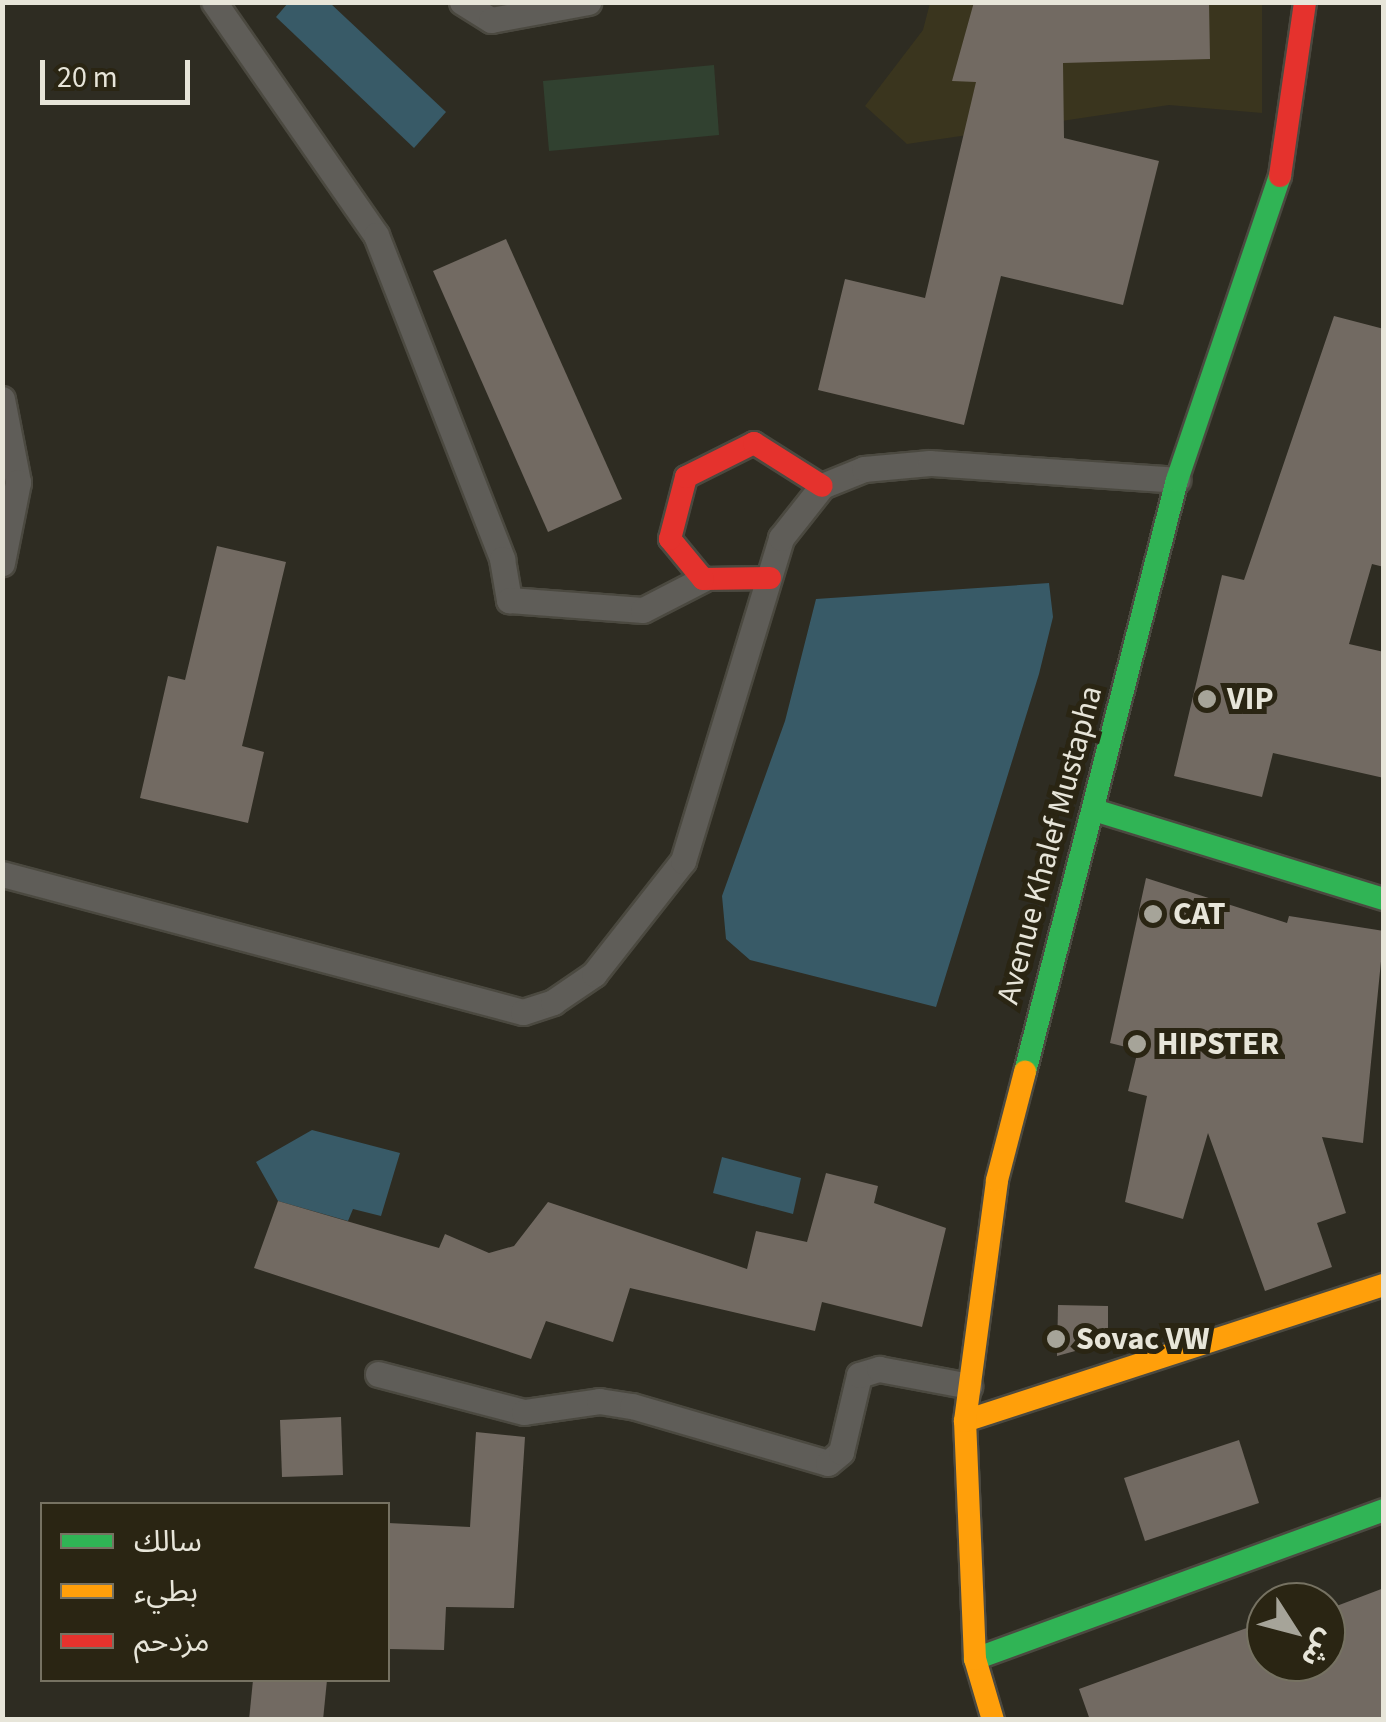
<!DOCTYPE html>
<meta charset="utf-8">
<style>
body{margin:0}
#map{position:relative;width:1386px;height:1722px;overflow:hidden;background:#2e2c22;font-family:"Source Sans 3","Noto Sans Arabic",sans-serif}
div>[style]{position:absolute}
.built>*{inset:0;background:#3a351e}
.green>*{inset:0;background:#314130}
.water>*{inset:0;background:#385a67}
.building>*{inset:0;background:#726a62}
.roads{filter:drop-shadow(2px 0 #4b4940) drop-shadow(-2px 0 #4b4940) drop-shadow(0 2px #4b4940) drop-shadow(0 -2px #4b4940)}
.lane>*{height:25px;margin:-12.5px;padding:0 12.5px;transform-origin:12.5px;border-radius:12.5px;background:#5f5d58}
.fast>*{height:22px;margin:-11px;padding:0 11px;transform-origin:11px;border-radius:11px;background:#30b455}
.slow>*{height:22px;margin:-11px;padding:0 11px;transform-origin:11px;border-radius:11px;background:#ff9f0a}
.jam>*{height:22px;margin:-11px;padding:0 11px;transform-origin:11px;border-radius:11px;background:#e5322d}
.dots>*{width:28px;height:28px;translate:-50% -50%;box-sizing:border-box;border:5px solid #2a2513;border-radius:50%}
span{translate:-50% -50%;white-space:nowrap;text-align:center;line-height:1.15;-webkit-text-stroke:10px #2a2513;paint-order:stroke}
.poi-label{font-size:32px;color:#e7e5d9;font-weight:700}
.left{translate:0 -50%;text-align:left}
.street-label{font-size:32px;color:#e7e5d9}
.frame{position:absolute;inset:0;border:5px solid #e7e5d9;pointer-events:none}
.legend{position:absolute;left:40px;top:1502px;width:350px;height:180px;box-sizing:border-box;background:#2a2513;border:2px solid #767262;margin:0;padding:12px 18px;list-style:none;font-size:30px;color:#e7e5d9}
.legend li{display:flex;align-items:center;gap:20px;height:50px}
.legend b{width:50px;border:2px solid #767262}
.north{position:absolute;left:1246px;top:1582px;width:100px;height:100px;box-sizing:border-box;background:#2a2513;border:2px solid #767262;border-radius:50%;rotate:126deg;font-size:28px;font-weight:700;line-height:40px;text-align:center;color:#e7e5d9}
.north::after{content:'';display:block;margin:auto;width:35px;height:45px;background:#a6a499;clip-path:polygon(50% 0,100% 100%,50% 72%,0 100%)}
.scale{position:absolute;left:40px;top:60px;width:150px;height:45px;box-sizing:border-box;border:5px solid #e7e5d9;border-top:0;padding-left:12px;font-size:30px;line-height:35px;white-space:nowrap;color:#e7e5d9;-webkit-text-stroke:8px #2a2513;paint-order:stroke}
</style>
<div id="map">
<div class="built">
<div style="clip-path:polygon(930px 3px,1262px 3px,1262px 113px,1169px 105px,907px 144px,865px 106px,923px 30px)"></div>
</div>
<div class="green">
<div style="clip-path:polygon(714px 65px,719px 135px,549px 151px,543px 81px)"></div>
</div>
<div class="water">
<div style="clip-path:polygon(288px 3px,330px 3px,446px 112px,414px 148px,276px 17px)"></div>
<div style="clip-path:polygon(1049px 583px,1053px 617px,1039px 674px,936px 1007px,750px 960px,726px 939px,722px 896px,785px 721px,816px 599px)"></div>
<div style="clip-path:polygon(312px 1130px,400px 1153px,381px 1216px,353px 1209px,348px 1221px,278px 1201px,256px 1162px)"></div>
<div style="clip-path:polygon(722px 1157px,801px 1178px,793px 1214px,713px 1193px)"></div>
</div>
<div class="building">
<div style="clip-path:polygon(974px 2px,1209px 2px,1210px 59px,1063px 63px,1064px 138px,1159px 161px,1123px 305px,1001px 276px,964px 425px,818px 390px,845px 279px,925px 298px,976px 82px,952px 81px)"></div>
<div style="clip-path:polygon(506px 239px,622px 499px,548px 532px,433px 271px)"></div>
<div style="clip-path:polygon(1334px 316px,1384px 329px,1384px 567px,1372px 564px,1349px 644px,1384px 652px,1384px 778px,1273px 753px,1262px 797px,1174px 776px,1222px 575px,1244px 580px)"></div>
<div style="clip-path:polygon(217px 546px,286px 562px,242px 746px,264px 752px,248px 823px,140px 798px,168px 676px,185px 680px)"></div>
<div style="clip-path:polygon(1146px 878px,1287px 923px,1289px 916px,1384px 931px,1363px 1143px,1322px 1137px,1346px 1213px,1317px 1223px,1332px 1267px,1265px 1291px,1208px 1133px,1183px 1219px,1125px 1202px,1147px 1096px,1128px 1091px,1138px 1050px,1110px 1043px)"></div>
<div style="clip-path:polygon(826px 1173px,878px 1186px,874px 1203px,946px 1228px,922px 1327px,822px 1302px,815px 1331px,630px 1288px,613px 1342px,546px 1321px,531px 1359px,254px 1268px,278px 1201px,439px 1248px,445px 1234px,489px 1253px,514px 1246px,548px 1202px,747px 1269px,756px 1231px,807px 1242px)"></div>
<div style="clip-path:polygon(1058px 1305px,1108px 1306px,1108px 1342px,1057px 1356px)"></div>
<div style="clip-path:polygon(341px 1417px,343px 1475px,282px 1477px,280px 1420px)"></div>
<div style="clip-path:polygon(476px 1432px,525px 1437px,514px 1608px,446px 1607px,444px 1650px,388px 1649px,388px 1523px,470px 1527px)"></div>
<div style="clip-path:polygon(1239px 1440px,1259px 1503px,1145px 1541px,1124px 1478px)"></div>
<div style="clip-path:polygon(1384px 1588px,1384px 1720px,1090px 1720px,1079px 1689px,1266px 1621px,1266px 1662px,1326px 1662px,1326px 1610px)"></div>
<div style="clip-path:polygon(253px 1680px,327px 1680px,323px 1720px,249px 1720px)"></div>
</div>
<div class="roads">
<div class="lane">
<div style="left:214px;top:2px;width:284px;rotate:55.2deg"></div>
<div style="left:376px;top:235px;width:348px;rotate:68.7deg"></div>
<div style="left:502px;top:559px;width:42px;rotate:80.3deg"></div>
<div style="left:509px;top:600px;width:134px;rotate:4.3deg"></div>
<div style="left:643px;top:610px;width:68px;rotate:-27.3deg"></div>
<div style="left:462px;top:2px;width:34px;rotate:32deg"></div>
<div style="left:491px;top:20px;width:99px;rotate:-10.5deg"></div>
<div style="left:2px;top:399px;width:85px;rotate:79.1deg"></div>
<div style="left:18px;top:482px;width:83px;rotate:101.2deg"></div>
<div style="left:2px;top:874px;width:539px;rotate:14.84deg"></div>
<div style="left:523px;top:1012px;width:32px;rotate:-18deg"></div>
<div style="left:553px;top:1002px;width:50px;rotate:-34.3deg"></div>
<div style="left:594px;top:974px;width:144px;rotate:-51.8deg"></div>
<div style="left:683px;top:861px;width:338px;rotate:-73.1deg"></div>
<div style="left:781px;top:538px;width:66px;rotate:-51.7deg"></div>
<div style="left:822px;top:486px;width:45px;rotate:-22deg"></div>
<div style="left:864px;top:469px;width:66px;rotate:-5.2deg"></div>
<div style="left:930px;top:463px;width:248px;rotate:3.9deg"></div>
<div style="left:378px;top:1374px;width:151px;rotate:14.6deg"></div>
<div style="left:524px;top:1412px;width:76px;rotate:-8.3deg"></div>
<div style="left:599px;top:1401px;width:33px;rotate:9deg"></div>
<div style="left:632px;top:1406px;width:204px;rotate:16.2deg"></div>
<div style="left:828px;top:1463px;width:17px;rotate:-40deg"></div>
<div style="left:841px;top:1452px;width:79px;rotate:-76.8deg"></div>
<div style="left:859px;top:1375px;width:21px;rotate:-17deg"></div>
<div style="left:879px;top:1369px;width:92px;rotate:10.7deg"></div>
</div>
<div class="fast">
<div style="left:1094px;top:810px;width:303px;rotate:17.1deg"></div>
<div style="left:1025px;top:1072px;width:611px;rotate:-75.6deg"></div>
<div style="left:1177px;top:480px;width:321px;rotate:-71.3deg"></div>
<div style="left:975px;top:1659px;width:435px;rotate:-20deg"></div>
</div>
<div class="slow">
<div style="left:965px;top:1421px;width:441px;rotate:-18deg"></div>
<div style="left:993px;top:1720px;width:64px;rotate:-106.4deg"></div>
<div style="left:975px;top:1659px;width:238px;rotate:-92.4deg"></div>
<div style="left:965px;top:1421px;width:243px;rotate:-82.4deg"></div>
<div style="left:997px;top:1180px;width:112px;rotate:-75.5deg"></div>
</div>
<div class="jam">
<div style="left:1280px;top:176px;width:176px;rotate:-81.8deg"></div>
<div style="left:770px;top:578px;width:67px;rotate:179.1deg"></div>
<div style="left:703px;top:579px;width:52px;rotate:-129.5deg"></div>
<div style="left:670px;top:539px;width:64px;rotate:-75.5deg"></div>
<div style="left:686px;top:477px;width:76px;rotate:-26.6deg"></div>
<div style="left:754px;top:443px;width:80px;rotate:32.3deg"></div>
</div>
</div>
<div class="dots">
<div style="left:1207px;top:699px;background:#a6a499"></div>
<div style="left:1153px;top:914px;background:#a6a499"></div>
<div style="left:1137px;top:1044px;background:#a6a499"></div>
<div style="left:1056px;top:1339px;background:#a6a499"></div>
</div>
<div class="poi-label">
<span class="left" style="left:1227px;top:699px">VIP</span>
<span class="left" style="left:1173px;top:914px">CAT</span>
<span class="left" style="left:1157px;top:1044px">HIPSTER</span>
<span class="left" style="left:1076px;top:1339px">Sovac VW</span>
</div>
<div class="street-label">
<span style="left:1050px;top:845px;rotate:-75deg">Avenue Khalef Mustapha</span>
</div>
<div class="frame"></div>
<ul class="legend">
<li><b style="height:12px;background:#30b455"></b>سالك</li>
<li><b style="height:12px;background:#ff9f0a"></b>بطيء</li>
<li><b style="height:12px;background:#e5322d"></b>مزدحم</li>
</ul>
<div class="north">ش</div>
<div class="scale">20 m</div>
</div>
